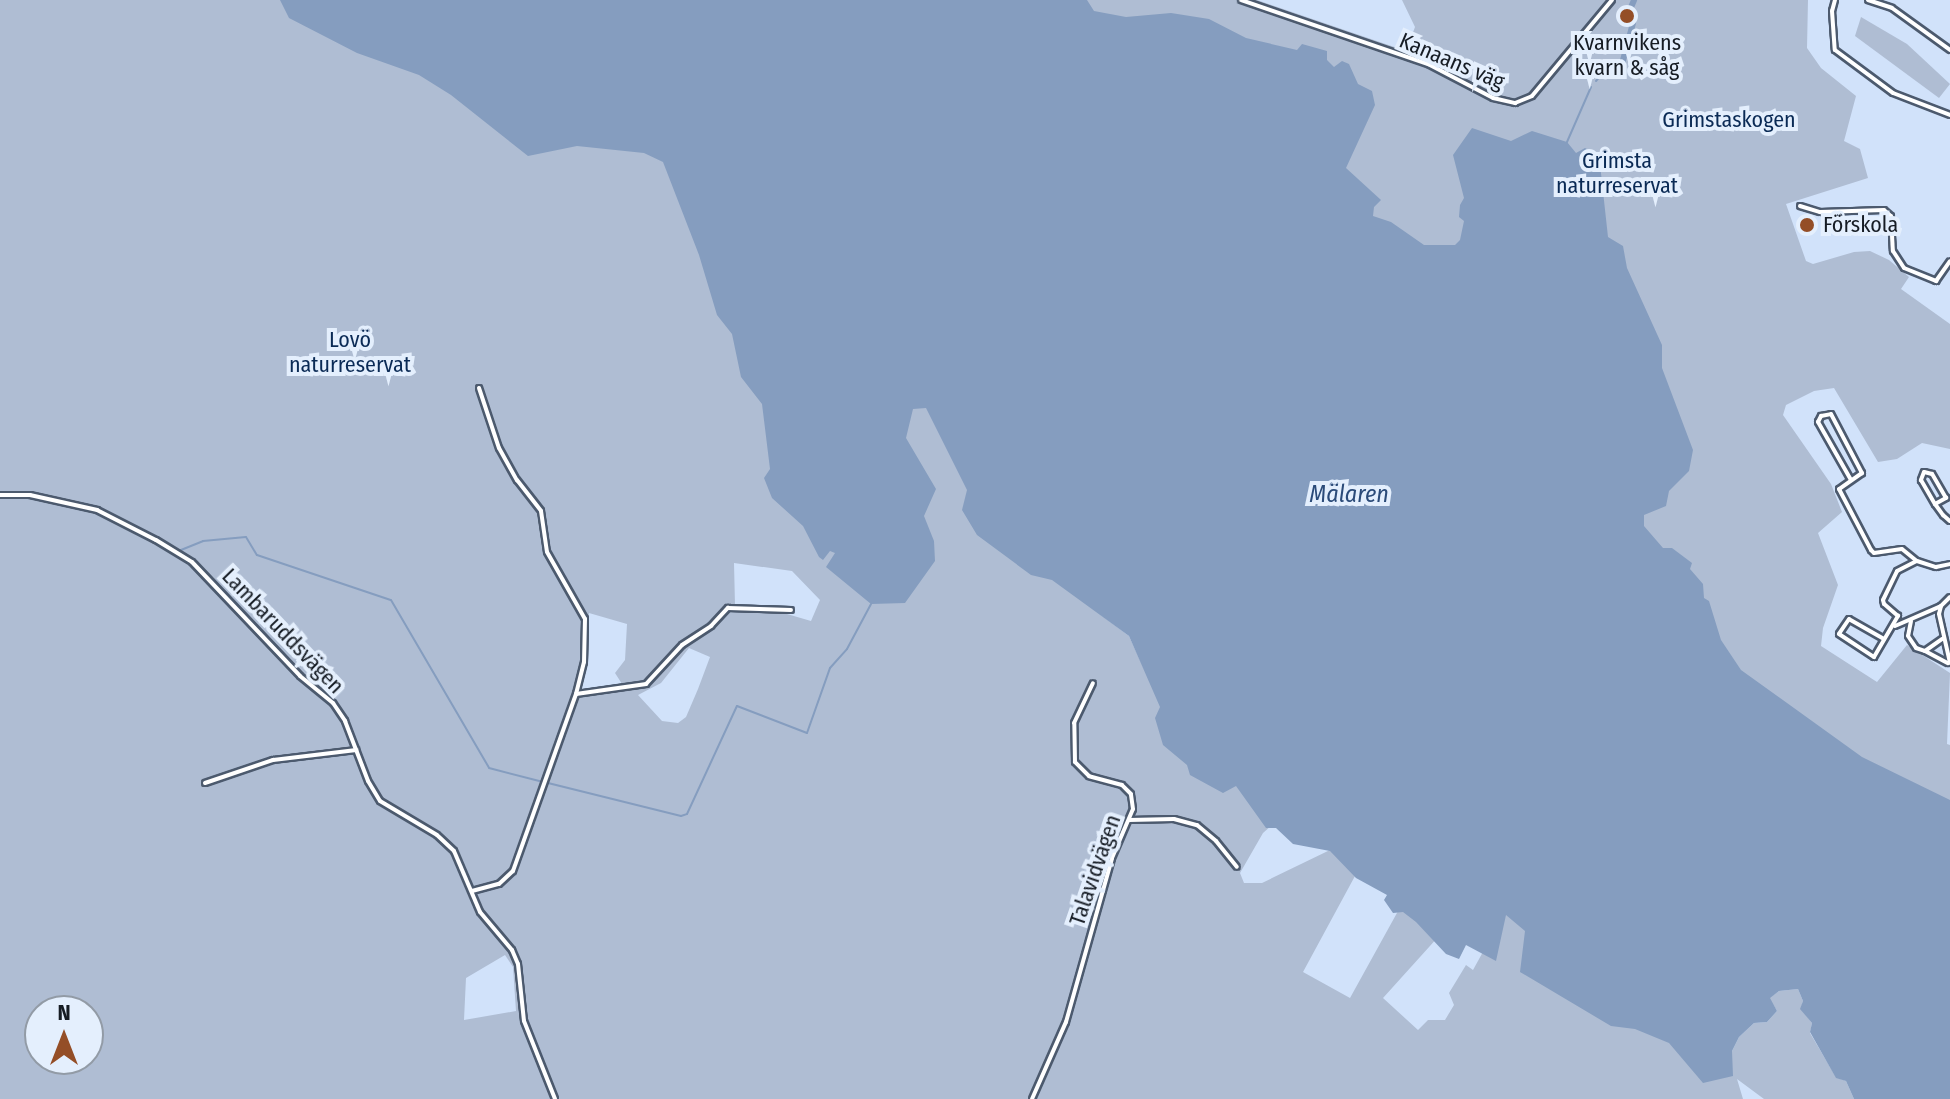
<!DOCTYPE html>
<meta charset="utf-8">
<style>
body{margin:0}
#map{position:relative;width:1950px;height:1099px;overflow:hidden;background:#d1e2fa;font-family:"Fira Sans Condensed",sans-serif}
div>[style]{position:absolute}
.green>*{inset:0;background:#afbdd3}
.water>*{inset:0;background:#859dbf}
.stream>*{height:2px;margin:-1px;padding:0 1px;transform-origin:1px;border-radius:1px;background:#859dbf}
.canal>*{height:6px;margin:-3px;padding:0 3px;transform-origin:3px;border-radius:3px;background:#859dbf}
.roads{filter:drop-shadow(2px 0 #4c5a6e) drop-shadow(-2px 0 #4c5a6e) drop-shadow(0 2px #4c5a6e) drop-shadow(0 -2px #4c5a6e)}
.minor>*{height:4px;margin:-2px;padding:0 2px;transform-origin:2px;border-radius:2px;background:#fff}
.dots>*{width:22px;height:22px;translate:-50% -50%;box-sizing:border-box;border:4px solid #e4effd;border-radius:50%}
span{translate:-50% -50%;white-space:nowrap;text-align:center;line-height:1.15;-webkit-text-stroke:8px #e4effd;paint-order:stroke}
.poi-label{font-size:22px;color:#161c24}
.left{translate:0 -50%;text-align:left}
.street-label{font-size:22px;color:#161c24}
.park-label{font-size:22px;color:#0a2a55}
.water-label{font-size:24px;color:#2b4b79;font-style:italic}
.north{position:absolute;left:24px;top:995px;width:80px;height:80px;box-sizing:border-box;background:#e4effd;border:2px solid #929ba6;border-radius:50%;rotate:0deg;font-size:22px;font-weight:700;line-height:32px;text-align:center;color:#161c24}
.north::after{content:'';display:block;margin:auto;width:28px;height:36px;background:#944e27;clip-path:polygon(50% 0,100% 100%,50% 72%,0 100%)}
</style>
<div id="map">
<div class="green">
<div style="clip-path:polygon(evenodd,0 0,727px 0,1300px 493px,1658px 841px,1864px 904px,1950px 999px,1950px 1099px,1870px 1099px,1862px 1076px,1846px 1061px,1824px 1020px,1810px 983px,1799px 971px,1785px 970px,1764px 978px,1756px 985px,1752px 1005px,1722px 1029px,1715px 1057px,1732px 1072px,1732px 1051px,1739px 1037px,1754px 1023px,1767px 1022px,1777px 1011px,1769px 998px,1779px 991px,1798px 989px,1803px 1001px,1801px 1009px,1812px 1023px,1810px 1033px,1836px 1077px,1846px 1081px,1854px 1099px,1764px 1099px,1737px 1079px,1743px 1099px,0 1099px,0 0,734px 563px,792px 571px,820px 600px,811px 621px,759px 606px,735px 605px,734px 563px,0 0,1109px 602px,1137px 627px,1156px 655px,1144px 669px,1129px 636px,1101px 615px,1109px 602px,0 0,589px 613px,627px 624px,625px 660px,615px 673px,624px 687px,581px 692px,578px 689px,585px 673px,589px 613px,0 0,689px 648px,710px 657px,698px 689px,686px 717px,678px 723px,662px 721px,638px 695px,661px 683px,689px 648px,0 0,1288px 811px,1361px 844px,1343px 863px,1330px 850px,1262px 883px,1244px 883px,1240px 873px,1263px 833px,1288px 811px,0 0,1364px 867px,1394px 881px,1408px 893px,1350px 998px,1303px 972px,1355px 876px,1364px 867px,0 0,1448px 926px,1484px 950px,1473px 970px,1466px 965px,1449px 993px,1454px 1005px,1445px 1020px,1428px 1020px,1418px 1030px,1383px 998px,1448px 926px,0 0,505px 955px,513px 967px,516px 1011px,464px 1020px,466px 978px,505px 955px,0 0,40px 1011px,88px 1011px,88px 1059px,40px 1059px,40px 1011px)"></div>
<div style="clip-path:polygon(909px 0,1257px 0,1406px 51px,1415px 27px,1402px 0,1808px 0,1807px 48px,1821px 68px,1856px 96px,1844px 141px,1860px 149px,1868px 178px,1786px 204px,1806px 261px,1813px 264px,1854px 252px,1870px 251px,1889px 260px,1909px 277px,1901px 289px,1950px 324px,1950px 449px,1922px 443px,1897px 459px,1878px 462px,1834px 388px,1814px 391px,1786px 405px,1783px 415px,1831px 484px,1842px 512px,1818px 533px,1838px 585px,1823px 628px,1821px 646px,1877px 682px,1907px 645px,1950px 673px,1947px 744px,1950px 745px,1950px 883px)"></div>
<div style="clip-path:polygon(1861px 17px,1907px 44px,1950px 84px,1939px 98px,1855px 36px)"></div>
</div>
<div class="water">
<div style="clip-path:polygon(280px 0,1087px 0,1094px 11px,1126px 17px,1171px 13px,1209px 19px,1246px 38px,1297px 50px,1302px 44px,1327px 51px,1327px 60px,1334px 67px,1342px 61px,1349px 64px,1358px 84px,1372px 91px,1375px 105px,1346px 168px,1381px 200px,1374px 207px,1373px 216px,1391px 222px,1424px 245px,1455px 245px,1460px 240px,1464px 221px,1459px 217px,1460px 205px,1464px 198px,1453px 155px,1472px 128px,1511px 141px,1532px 131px,1567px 142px,1576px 153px,1585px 148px,1599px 155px,1608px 237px,1623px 246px,1627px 268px,1662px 345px,1662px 368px,1693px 450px,1689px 471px,1669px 491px,1666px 506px,1644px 515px,1644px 526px,1663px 548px,1672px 548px,1692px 563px,1690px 569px,1703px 584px,1704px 598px,1709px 601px,1721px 640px,1741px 670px,1862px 757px,1950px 800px,1950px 1099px,1854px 1099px,1846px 1081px,1836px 1078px,1810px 1032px,1812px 1023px,1800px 1009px,1803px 1001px,1798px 989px,1779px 991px,1770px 998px,1777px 1011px,1767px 1022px,1754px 1023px,1739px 1037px,1732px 1051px,1733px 1076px,1703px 1083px,1669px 1043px,1635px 1029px,1611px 1026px,1520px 972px,1525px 931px,1506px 915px,1496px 961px,1466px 945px,1459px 959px,1446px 954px,1416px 922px,1403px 912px,1393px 913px,1384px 900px,1387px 895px,1356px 878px,1330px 851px,1293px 844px,1276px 828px,1266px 828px,1236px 786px,1223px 793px,1190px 775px,1187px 765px,1163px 745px,1155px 718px,1160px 707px,1129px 636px,1052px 580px,1031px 575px,977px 535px,962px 510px,967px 490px,926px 408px,913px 409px,906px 438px,936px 489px,924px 516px,934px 541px,935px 561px,905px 603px,871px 604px,826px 567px,835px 553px,830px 551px,823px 560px,819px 557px,803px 526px,772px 498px,764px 478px,770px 469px,762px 404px,741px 377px,732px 334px,717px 315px,699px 255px,663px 162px,644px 153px,577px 146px,528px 156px,451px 95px,419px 75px,357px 53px,289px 18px)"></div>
</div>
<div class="stream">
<div style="left:1596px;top:81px;width:8px;rotate:-50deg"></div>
<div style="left:1567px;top:142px;width:60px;rotate:-66.4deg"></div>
<div style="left:181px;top:550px;width:24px;rotate:-22deg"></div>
<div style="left:203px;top:541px;width:43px;rotate:-5.3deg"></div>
<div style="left:246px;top:537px;width:21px;rotate:59deg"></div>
<div style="left:257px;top:555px;width:141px;rotate:18.6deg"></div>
<div style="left:391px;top:600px;width:194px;rotate:59.7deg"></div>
<div style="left:489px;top:768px;width:56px;rotate:14.5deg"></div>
<div style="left:548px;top:783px;width:137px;rotate:13.9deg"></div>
<div style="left:681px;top:816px;width:6px;rotate:-18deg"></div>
<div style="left:687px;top:814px;width:119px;rotate:-65.2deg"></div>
<div style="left:737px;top:706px;width:75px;rotate:21.1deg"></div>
<div style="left:807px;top:733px;width:69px;rotate:-70.5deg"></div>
<div style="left:830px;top:668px;width:25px;rotate:-48deg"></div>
<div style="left:847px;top:649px;width:51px;rotate:-61.9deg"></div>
</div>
<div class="canal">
<div style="left:1629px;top:12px;width:13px;rotate:-67deg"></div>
<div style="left:1608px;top:72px;width:16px;rotate:-30deg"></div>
<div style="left:1622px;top:64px;width:42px;rotate:-75deg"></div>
</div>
<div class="roads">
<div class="minor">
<div style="left:1241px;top:0;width:198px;rotate:18.9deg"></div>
<div style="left:1428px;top:64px;width:73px;rotate:27.6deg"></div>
<div style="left:1493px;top:98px;width:23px;rotate:13deg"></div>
<div style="left:1515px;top:103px;width:18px;rotate:-22deg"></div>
<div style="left:1532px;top:96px;width:125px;rotate:-50.2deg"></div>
<div style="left:1835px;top:0;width:11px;rotate:105deg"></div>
<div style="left:1832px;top:11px;width:39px;rotate:86deg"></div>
<div style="left:1835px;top:50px;width:72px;rotate:36.6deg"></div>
<div style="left:1893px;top:93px;width:61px;rotate:21.1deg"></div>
<div style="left:1868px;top:0;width:25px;rotate:18deg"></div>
<div style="left:1892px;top:8px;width:72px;rotate:35.9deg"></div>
<div style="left:1800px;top:206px;width:21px;rotate:17deg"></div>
<div style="left:1820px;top:212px;width:64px;rotate:-1.8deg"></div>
<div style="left:1884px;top:210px;width:9px;rotate:41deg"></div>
<div style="left:1891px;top:216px;width:35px;rotate:87deg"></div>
<div style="left:1893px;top:251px;width:20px;rotate:57deg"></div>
<div style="left:1904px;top:268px;width:35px;rotate:22deg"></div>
<div style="left:1936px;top:281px;width:24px;rotate:-55deg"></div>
<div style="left:479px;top:388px;width:63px;rotate:71.6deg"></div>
<div style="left:499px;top:448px;width:37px;rotate:61deg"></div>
<div style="left:517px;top:480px;width:39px;rotate:52deg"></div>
<div style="left:541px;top:511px;width:41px;rotate:81.7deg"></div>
<div style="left:547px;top:552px;width:77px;rotate:60.4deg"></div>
<div style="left:585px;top:619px;width:43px;rotate:91.3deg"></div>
<div style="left:584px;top:662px;width:33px;rotate:104deg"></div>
<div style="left:1851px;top:480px;width:67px;rotate:-119.6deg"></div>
<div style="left:1818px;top:422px;width:7px;rotate:-63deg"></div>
<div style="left:1821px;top:416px;width:10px;rotate:-11deg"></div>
<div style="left:1831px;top:414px;width:67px;rotate:62.3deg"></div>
<div style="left:1862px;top:473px;width:28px;rotate:145deg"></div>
<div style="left:1839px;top:489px;width:69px;rotate:62.3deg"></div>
<div style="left:1871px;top:550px;width:4px;rotate:45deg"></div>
<div style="left:1874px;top:553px;width:28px;rotate:-8deg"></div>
<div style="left:1902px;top:549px;width:19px;rotate:39deg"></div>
<div style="left:1917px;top:561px;width:20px;rotate:18deg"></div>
<div style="left:1936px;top:567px;width:14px;rotate:-12deg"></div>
<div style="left:0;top:495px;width:30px"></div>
<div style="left:30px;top:495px;width:69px;rotate:12.6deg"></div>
<div style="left:97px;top:510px;width:66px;rotate:27deg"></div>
<div style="left:156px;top:540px;width:42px;rotate:31.4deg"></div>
<div style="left:192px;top:562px;width:157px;rotate:46.5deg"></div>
<div style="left:300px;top:676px;width:43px;rotate:39.3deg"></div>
<div style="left:333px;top:703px;width:22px;rotate:56deg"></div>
<div style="left:345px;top:721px;width:64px;rotate:69deg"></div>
<div style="left:368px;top:781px;width:23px;rotate:59deg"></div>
<div style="left:380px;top:801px;width:66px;rotate:30.8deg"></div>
<div style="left:437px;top:835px;width:23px;rotate:43deg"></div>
<div style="left:454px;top:851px;width:66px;rotate:66.9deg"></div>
<div style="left:480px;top:912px;width:50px;rotate:49.9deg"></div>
<div style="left:512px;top:950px;width:15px;rotate:67deg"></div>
<div style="left:518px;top:964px;width:57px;rotate:84deg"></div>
<div style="left:524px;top:1021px;width:84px;rotate:68.3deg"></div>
<div style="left:1935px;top:504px;width:13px;rotate:-29deg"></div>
<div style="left:1946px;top:498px;width:28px;rotate:-120deg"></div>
<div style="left:1932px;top:474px;width:8px;rotate:-166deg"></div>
<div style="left:1924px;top:472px;width:9px;rotate:111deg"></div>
<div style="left:1921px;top:480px;width:28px;rotate:60deg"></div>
<div style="left:1935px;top:504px;width:14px;rotate:54deg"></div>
<div style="left:1943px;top:515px;width:9px;rotate:41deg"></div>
<div style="left:1950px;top:597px;width:13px;rotate:135deg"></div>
<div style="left:1941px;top:606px;width:8px;rotate:104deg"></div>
<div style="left:1939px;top:614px;width:50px;rotate:77.3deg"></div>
<div style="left:1911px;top:621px;width:15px;rotate:101deg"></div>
<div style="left:1908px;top:636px;width:14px;rotate:56deg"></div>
<div style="left:1916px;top:648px;width:9px;rotate:18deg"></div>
<div style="left:1925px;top:651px;width:21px;rotate:-35deg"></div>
<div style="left:1895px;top:626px;width:50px;rotate:-23.5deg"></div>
<div style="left:1884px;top:639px;width:40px;rotate:-150.3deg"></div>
<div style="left:1849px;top:619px;width:18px;rotate:124deg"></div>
<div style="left:1839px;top:634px;width:42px;rotate:33.3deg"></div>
<div style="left:1874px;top:657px;width:48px;rotate:-59.7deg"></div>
<div style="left:1898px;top:616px;width:18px;rotate:-139deg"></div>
<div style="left:1884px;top:604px;width:4px;rotate:-104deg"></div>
<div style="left:1883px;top:600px;width:32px;rotate:-64deg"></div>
<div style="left:1897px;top:571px;width:22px;rotate:-27deg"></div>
<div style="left:1925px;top:651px;width:26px;rotate:28deg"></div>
<div style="left:205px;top:783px;width:72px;rotate:-18.7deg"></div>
<div style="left:273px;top:760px;width:84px;rotate:-6.9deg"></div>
<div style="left:1129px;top:820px;width:45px;rotate:-1.3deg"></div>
<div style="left:1174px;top:819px;width:24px;rotate:15deg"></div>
<div style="left:1197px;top:825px;width:25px;rotate:40deg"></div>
<div style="left:1216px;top:841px;width:33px;rotate:51deg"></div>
<div style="left:472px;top:891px;width:28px;rotate:-15deg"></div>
<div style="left:499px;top:884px;width:19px;rotate:-43deg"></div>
<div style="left:513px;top:871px;width:188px;rotate:-70.4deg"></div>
<div style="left:576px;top:694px;width:71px;rotate:-8.1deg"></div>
<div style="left:646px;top:684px;width:53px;rotate:-47.3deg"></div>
<div style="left:682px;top:645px;width:35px;rotate:-33deg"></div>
<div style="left:711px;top:626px;width:25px;rotate:-47deg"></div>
<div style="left:728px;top:608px;width:63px;rotate:1.8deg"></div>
<div style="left:1032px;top:1099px;width:84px;rotate:-66.2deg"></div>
<div style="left:1066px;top:1022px;width:170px;rotate:-74.3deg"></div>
<div style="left:1112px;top:858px;width:53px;rotate:-66.8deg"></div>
<div style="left:1133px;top:809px;width:15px;rotate:-98deg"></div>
<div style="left:1131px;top:794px;width:13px;rotate:-135deg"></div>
<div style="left:1122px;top:785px;width:34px;rotate:-165deg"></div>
<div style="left:1089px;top:776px;width:20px;rotate:-135deg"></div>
<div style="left:1075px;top:762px;width:39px;rotate:-91deg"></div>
<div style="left:1074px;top:723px;width:44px;rotate:-64.6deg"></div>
</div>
</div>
<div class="dots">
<div style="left:1627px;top:16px;background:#944e27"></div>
<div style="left:1807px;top:225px;background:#944e27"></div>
</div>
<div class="poi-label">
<span style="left:1627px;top:55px">Kvarnvikens<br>kvarn &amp; såg</span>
<span class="left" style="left:1823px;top:225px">Förskola</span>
</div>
<div class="street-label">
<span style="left:1452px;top:61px;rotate:23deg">Kanaans väg</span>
<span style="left:283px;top:631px;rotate:46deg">Lambaruddsvägen</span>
<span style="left:1095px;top:870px;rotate:-71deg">Talavidvägen</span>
</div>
<div class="park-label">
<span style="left:1729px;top:120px">Grimstaskogen</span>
<span style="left:1617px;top:173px">Grimsta<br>naturreservat</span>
<span style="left:350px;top:352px">Lovö<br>naturreservat</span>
</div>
<div class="water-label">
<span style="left:1349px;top:495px">Mälaren</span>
</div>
<div class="north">N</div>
</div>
